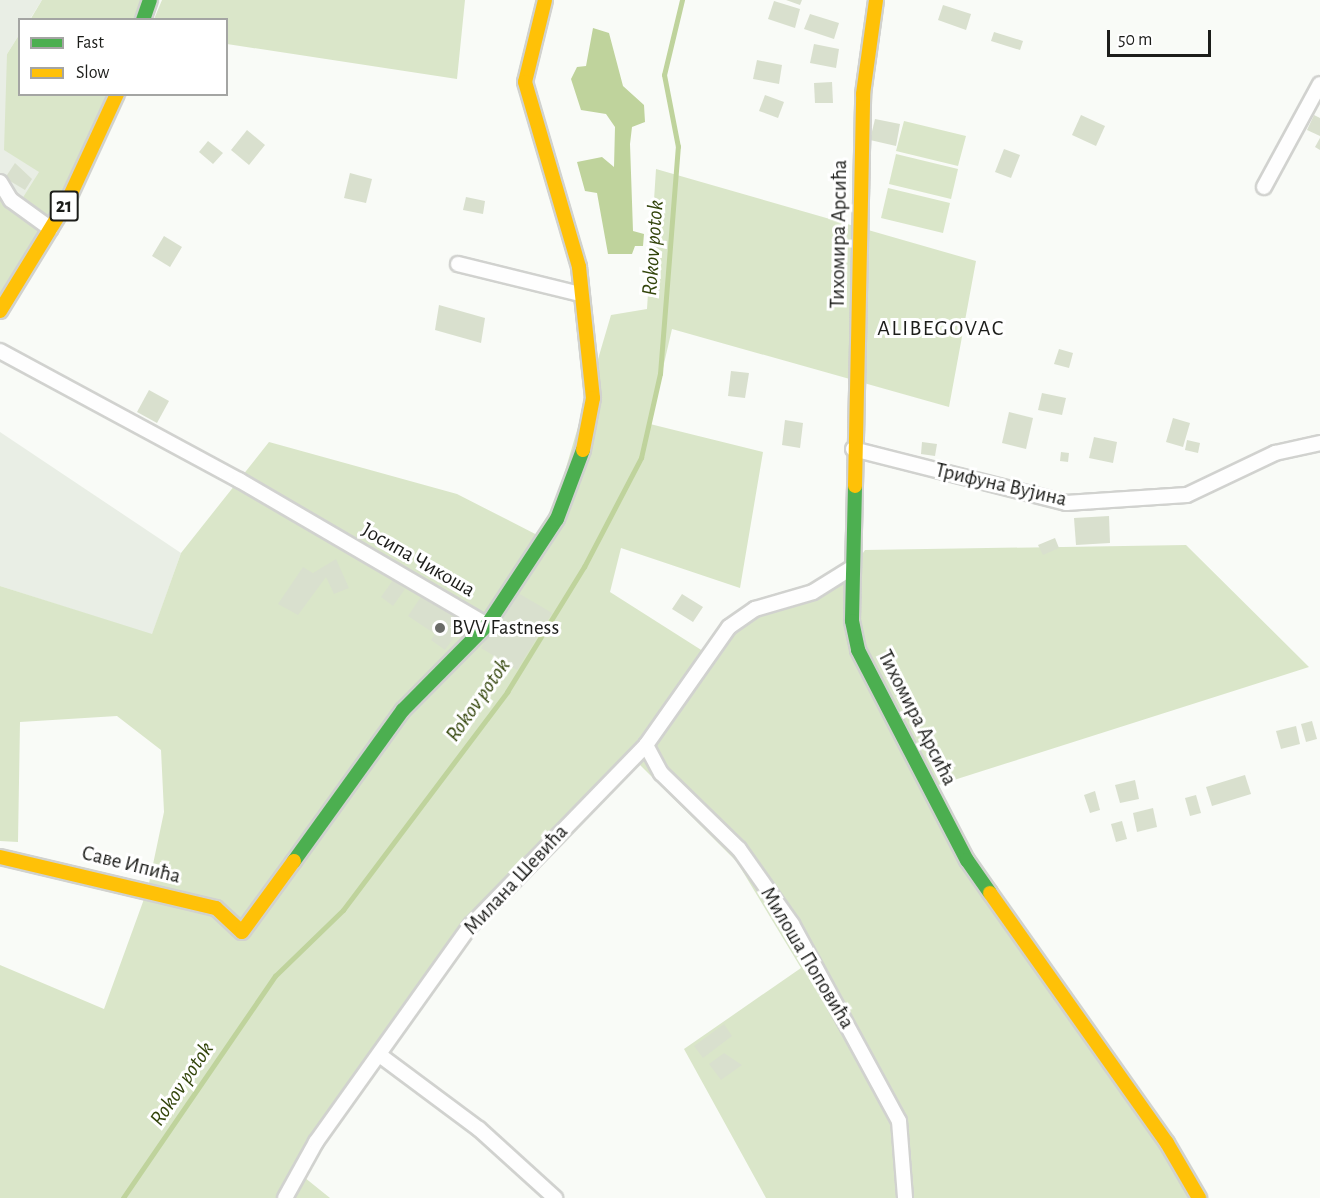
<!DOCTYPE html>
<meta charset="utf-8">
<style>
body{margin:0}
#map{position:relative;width:1320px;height:1198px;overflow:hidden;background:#f9fbf7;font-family:"Alegreya Sans",sans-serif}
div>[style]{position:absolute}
.built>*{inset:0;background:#e9eee5}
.green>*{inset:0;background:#dae6c9}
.water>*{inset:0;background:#bfd39c}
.stream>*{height:4.5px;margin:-2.25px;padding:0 2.25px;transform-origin:2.25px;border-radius:2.25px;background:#bfd39c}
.building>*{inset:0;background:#d9e0ce}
.roads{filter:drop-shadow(2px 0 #d1d2cf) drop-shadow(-2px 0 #d1d2cf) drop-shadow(0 2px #d1d2cf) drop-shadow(0 -2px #d1d2cf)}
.street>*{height:14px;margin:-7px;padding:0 7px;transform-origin:7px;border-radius:7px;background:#fefefe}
.fast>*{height:14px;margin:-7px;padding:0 7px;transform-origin:7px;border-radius:7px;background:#4caf50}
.slow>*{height:14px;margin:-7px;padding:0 7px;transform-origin:7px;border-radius:7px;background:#ffc107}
.dots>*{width:16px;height:16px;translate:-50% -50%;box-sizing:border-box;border:3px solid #fff;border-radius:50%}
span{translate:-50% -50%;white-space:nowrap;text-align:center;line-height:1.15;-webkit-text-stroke:6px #fff;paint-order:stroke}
.shield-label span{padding:2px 4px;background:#fff;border:2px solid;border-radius:4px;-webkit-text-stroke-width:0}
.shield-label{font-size:20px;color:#1c1d1a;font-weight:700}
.street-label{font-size:21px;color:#1c1d1a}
.poi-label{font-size:21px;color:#1c1d1a}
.left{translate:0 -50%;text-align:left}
.water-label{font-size:22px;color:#33450b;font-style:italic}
.neighbourhood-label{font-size:22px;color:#1c1d1a;letter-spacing:1.5px}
.legend{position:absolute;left:18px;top:18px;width:210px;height:78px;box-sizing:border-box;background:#fff;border:2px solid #a4a5a3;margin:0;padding:8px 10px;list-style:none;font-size:18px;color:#1c1d1a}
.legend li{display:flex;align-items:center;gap:12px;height:30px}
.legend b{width:30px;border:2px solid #a4a5a3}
.scale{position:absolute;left:1107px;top:30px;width:104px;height:27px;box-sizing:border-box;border:3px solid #1c1d1a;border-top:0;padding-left:8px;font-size:18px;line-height:21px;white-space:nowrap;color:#1c1d1a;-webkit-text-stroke:4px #fff;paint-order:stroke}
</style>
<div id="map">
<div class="built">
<div style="clip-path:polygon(0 0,42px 0,30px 19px,20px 20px,19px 35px,7px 54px,39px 172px,41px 232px,0 200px)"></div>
<div style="clip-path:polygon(0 432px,181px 553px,152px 635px,0 586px)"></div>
</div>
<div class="green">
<div style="clip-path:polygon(42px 0,142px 0,136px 19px,30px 20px)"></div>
<div style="clip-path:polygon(162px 0,465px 0,457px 79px,227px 44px,226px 20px,154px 19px)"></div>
<div style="clip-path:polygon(19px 35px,20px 94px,109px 95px,49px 220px,22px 199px,39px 172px,4px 150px,7px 54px)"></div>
<div style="clip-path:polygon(904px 121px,966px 136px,958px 166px,896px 151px)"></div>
<div style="clip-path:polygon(896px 154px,958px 169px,951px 199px,889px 184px)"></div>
<div style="clip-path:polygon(656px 169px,976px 261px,949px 407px,672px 329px,650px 424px,763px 452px,740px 588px,621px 548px,610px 592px,706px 653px,745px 608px,848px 575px,865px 550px,1186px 545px,1309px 667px,932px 787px,1009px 913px,1203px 1198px,766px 1198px,684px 1049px,801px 968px,737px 862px,634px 759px,471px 919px,294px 1169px,330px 1198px,0 1198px,0 965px,104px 1009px,148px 888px,164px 812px,161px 750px,117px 716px,20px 722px,18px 842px,0 841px,0 586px,152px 634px,181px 553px,269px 442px,457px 494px,545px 539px,611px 315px,647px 309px)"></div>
<div style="clip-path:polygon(888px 188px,950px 203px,943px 233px,881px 218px)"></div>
<div style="clip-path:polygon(0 200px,41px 232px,0 297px)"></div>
</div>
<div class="water">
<div style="clip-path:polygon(593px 28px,609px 33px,623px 86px,644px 105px,645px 122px,632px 127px,630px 144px,633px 231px,644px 234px,643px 246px,635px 246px,632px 254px,608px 254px,597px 193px,585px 191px,577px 162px,602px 157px,614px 167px,615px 127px,606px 114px,581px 110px,571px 79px,577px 67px,586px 66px)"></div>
</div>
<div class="stream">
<div style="left:123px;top:1198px;width:269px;rotate:-55.6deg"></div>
<div style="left:275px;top:976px;width:95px;rotate:-44.1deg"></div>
<div style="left:343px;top:910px;width:273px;rotate:-53deg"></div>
<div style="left:507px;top:692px;width:147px;rotate:-58.4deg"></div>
<div style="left:584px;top:567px;width:123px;rotate:-62.4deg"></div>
<div style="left:641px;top:458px;width:86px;rotate:-77.3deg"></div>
<div style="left:660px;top:374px;width:228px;rotate:-85.5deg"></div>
<div style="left:678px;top:147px;width:73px;rotate:-101deg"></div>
<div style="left:664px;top:75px;width:77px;rotate:-76.5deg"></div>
</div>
<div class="building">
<div style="clip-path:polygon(786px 0,802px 0,800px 5px)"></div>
<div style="clip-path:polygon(774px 1px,800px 9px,795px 28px,768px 19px)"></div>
<div style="clip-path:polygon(943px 5px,971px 14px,966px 30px,938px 20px)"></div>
<div style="clip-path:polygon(810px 14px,839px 23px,834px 39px,804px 29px)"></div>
<div style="clip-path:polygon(994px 32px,1023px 41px,1020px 50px,991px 41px)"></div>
<div style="clip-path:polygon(814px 44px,839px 49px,836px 68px,810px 63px)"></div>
<div style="clip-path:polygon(757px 60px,782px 65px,779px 84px,753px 79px)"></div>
<div style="clip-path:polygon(832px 82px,833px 103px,815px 103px,814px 83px)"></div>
<div style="clip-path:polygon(765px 95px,784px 102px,778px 118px,759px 111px)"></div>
<div style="clip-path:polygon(1081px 115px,1105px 126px,1096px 146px,1072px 135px)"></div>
<div style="clip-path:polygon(1314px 115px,1320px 118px,1320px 136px,1307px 130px)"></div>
<div style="clip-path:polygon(875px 119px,900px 124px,896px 146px,870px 140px)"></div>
<div style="clip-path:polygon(247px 130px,265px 145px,249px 165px,231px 150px)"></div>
<div style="clip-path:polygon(1320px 138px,1320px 150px,1315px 147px)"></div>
<div style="clip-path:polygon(208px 141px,223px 153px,213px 164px,199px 152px)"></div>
<div style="clip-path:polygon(1004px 149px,1020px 155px,1011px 178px,995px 172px)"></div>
<div style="clip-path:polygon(15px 163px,32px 179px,25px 190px,5px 178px)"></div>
<div style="clip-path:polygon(350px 173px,372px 179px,366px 203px,344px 198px)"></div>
<div style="clip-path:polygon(466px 197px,485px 201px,483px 214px,463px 210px)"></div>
<div style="clip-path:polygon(164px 236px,182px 247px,170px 267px,152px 256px)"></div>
<div style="clip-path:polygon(439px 305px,485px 318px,481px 343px,435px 330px)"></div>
<div style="clip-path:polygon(1059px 349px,1073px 353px,1069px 368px,1054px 364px)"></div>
<div style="clip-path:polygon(731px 371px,749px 373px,745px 398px,728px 396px)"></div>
<div style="clip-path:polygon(149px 390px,169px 401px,157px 423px,137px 412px)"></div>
<div style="clip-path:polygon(1042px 393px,1066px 398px,1062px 415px,1038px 410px)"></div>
<div style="clip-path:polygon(1009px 412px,1033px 418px,1026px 449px,1002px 443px)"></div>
<div style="clip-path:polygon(1173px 418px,1190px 423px,1183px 447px,1166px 442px)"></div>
<div style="clip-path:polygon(785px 420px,803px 423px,800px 448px,782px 445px)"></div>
<div style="clip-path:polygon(1094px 437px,1117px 442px,1113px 463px,1089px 458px)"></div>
<div style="clip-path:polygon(1187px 440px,1200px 443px,1198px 453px,1185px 450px)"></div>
<div style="clip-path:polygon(922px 442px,937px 444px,935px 456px,921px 454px)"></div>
<div style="clip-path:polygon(1061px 452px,1069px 453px,1068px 462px,1060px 461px)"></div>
<div style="clip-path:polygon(1109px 516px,1110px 543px,1076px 545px,1074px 518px)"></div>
<div style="clip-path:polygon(1055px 538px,1059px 548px,1043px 555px,1038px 545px)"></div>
<div style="clip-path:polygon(336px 559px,349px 588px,334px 594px,326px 577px,298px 615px,278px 604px,303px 567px,313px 573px)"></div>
<div style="clip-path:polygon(393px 580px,405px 589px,393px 606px,381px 597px)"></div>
<div style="clip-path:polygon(515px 591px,552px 613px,517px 670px,481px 648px)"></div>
<div style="clip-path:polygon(682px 594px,703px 607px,693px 622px,672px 609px)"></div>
<div style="clip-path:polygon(422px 595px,464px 623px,445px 650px,431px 640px,435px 634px,408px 616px)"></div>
<div style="clip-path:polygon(1312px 721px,1317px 739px,1306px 742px,1301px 724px)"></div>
<div style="clip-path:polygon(1296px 726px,1300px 744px,1281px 749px,1276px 731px)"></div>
<div style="clip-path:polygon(1245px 775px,1251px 794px,1212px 806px,1206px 787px)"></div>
<div style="clip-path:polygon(1135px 780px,1139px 799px,1120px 803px,1115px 785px)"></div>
<div style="clip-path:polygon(1095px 791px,1100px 810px,1090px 813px,1084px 795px)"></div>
<div style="clip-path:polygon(1196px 795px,1201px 813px,1190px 816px,1185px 798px)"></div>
<div style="clip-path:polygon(1153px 808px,1157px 827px,1137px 832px,1133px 813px)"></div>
<div style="clip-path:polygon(1122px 821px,1127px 839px,1116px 842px,1111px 824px)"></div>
<div style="clip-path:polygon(724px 1024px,732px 1036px,703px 1058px,694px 1046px)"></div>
<div style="clip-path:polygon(724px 1053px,742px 1065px,721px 1080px,709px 1064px)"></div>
</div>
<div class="roads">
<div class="street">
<div style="left:0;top:182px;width:21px;rotate:59deg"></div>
<div style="left:11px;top:200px;width:49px;rotate:35.9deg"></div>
<div style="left:1264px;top:187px;width:117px;rotate:-61.5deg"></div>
<div style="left:458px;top:264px;width:126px;rotate:13.8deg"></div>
<div style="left:0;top:351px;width:272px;rotate:28.4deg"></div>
<div style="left:239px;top:480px;width:287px;rotate:30.3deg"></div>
<div style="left:853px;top:449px;width:220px;rotate:14.2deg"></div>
<div style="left:1066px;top:503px;width:121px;rotate:-3.8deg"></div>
<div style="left:1187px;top:495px;width:98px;rotate:-25.5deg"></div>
<div style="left:1275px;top:453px;width:46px;rotate:-12.5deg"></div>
<div style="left:646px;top:745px;width:32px;rotate:62deg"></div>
<div style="left:661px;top:773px;width:109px;rotate:44.3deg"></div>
<div style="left:739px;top:849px;width:92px;rotate:54.8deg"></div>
<div style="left:792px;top:924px;width:224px;rotate:61.5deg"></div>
<div style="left:899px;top:1121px;width:77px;rotate:85.5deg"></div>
<div style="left:381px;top:1056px;width:122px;rotate:36.7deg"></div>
<div style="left:479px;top:1129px;width:103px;rotate:42.2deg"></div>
<div style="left:285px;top:1198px;width:64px;rotate:-61deg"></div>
<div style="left:316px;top:1142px;width:267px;rotate:-54.5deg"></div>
<div style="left:471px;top:925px;width:251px;rotate:-45.8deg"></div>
<div style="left:646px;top:745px;width:144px;rotate:-54.9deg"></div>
<div style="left:729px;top:627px;width:32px;rotate:-35deg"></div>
<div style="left:755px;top:609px;width:60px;rotate:-16.3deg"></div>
<div style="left:813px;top:592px;width:47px;rotate:-32deg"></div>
</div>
<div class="fast">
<div style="left:143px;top:20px;width:21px;rotate:-71deg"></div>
<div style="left:855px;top:486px;width:135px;rotate:91.3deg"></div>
<div style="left:852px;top:621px;width:30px;rotate:78deg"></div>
<div style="left:858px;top:650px;width:237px;rotate:62.6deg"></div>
<div style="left:967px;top:860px;width:40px;rotate:55.1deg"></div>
<div style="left:294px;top:861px;width:186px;rotate:-54.2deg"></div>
<div style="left:403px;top:710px;width:120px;rotate:-45.3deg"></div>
<div style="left:487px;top:625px;width:127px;rotate:-56.6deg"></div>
<div style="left:557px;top:519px;width:74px;rotate:-69.4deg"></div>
</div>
<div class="slow">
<div style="left:545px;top:0;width:84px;rotate:103.7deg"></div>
<div style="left:525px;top:82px;width:193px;rotate:73.7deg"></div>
<div style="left:579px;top:267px;width:132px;rotate:83.9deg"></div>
<div style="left:593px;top:398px;width:53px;rotate:100.9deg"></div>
<div style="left:0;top:311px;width:130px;rotate:-58.5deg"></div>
<div style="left:68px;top:200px;width:117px;rotate:-65.2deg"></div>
<div style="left:855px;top:486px;width:392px;rotate:-88.8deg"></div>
<div style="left:863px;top:94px;width:95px;rotate:-82.1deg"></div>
<div style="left:0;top:857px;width:222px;rotate:13.3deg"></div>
<div style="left:216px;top:908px;width:35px;rotate:43deg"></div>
<div style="left:242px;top:932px;width:88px;rotate:-53.8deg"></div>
<div style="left:990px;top:893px;width:306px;rotate:54.7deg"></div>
<div style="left:1167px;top:1143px;width:64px;rotate:59.8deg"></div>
</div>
</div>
<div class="dots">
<div style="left:440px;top:628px;background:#696b67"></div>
</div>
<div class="shield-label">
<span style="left:64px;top:206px">21</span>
</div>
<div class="street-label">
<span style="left:839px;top:234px;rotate:-89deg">Тихомира Арсића</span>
<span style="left:1001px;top:485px;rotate:13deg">Трифуна Вујина</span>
<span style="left:418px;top:560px;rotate:30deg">Јосипа Чикоша</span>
<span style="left:917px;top:718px;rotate:63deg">Тихомира Арсића</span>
<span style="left:131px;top:865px;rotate:14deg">Саве Ипића</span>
<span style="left:516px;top:880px;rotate:-47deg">Милана Шевића</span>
<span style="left:807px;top:958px;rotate:59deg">Милоша Поповића</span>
</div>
<div class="poi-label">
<span class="left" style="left:452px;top:628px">BVV Fastness</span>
</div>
<div class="water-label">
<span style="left:653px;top:248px;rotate:-86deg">Rokov potok</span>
<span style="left:478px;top:700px;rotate:-55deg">Rokov potok</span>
<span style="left:182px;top:1084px;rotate:-56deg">Rokov potok</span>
</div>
<div class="neighbourhood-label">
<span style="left:941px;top:329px">ALIBEGOVAC</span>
</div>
<ul class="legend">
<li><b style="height:8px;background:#4caf50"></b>Fast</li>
<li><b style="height:8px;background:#ffc107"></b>Slow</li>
</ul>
<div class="scale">50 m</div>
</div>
